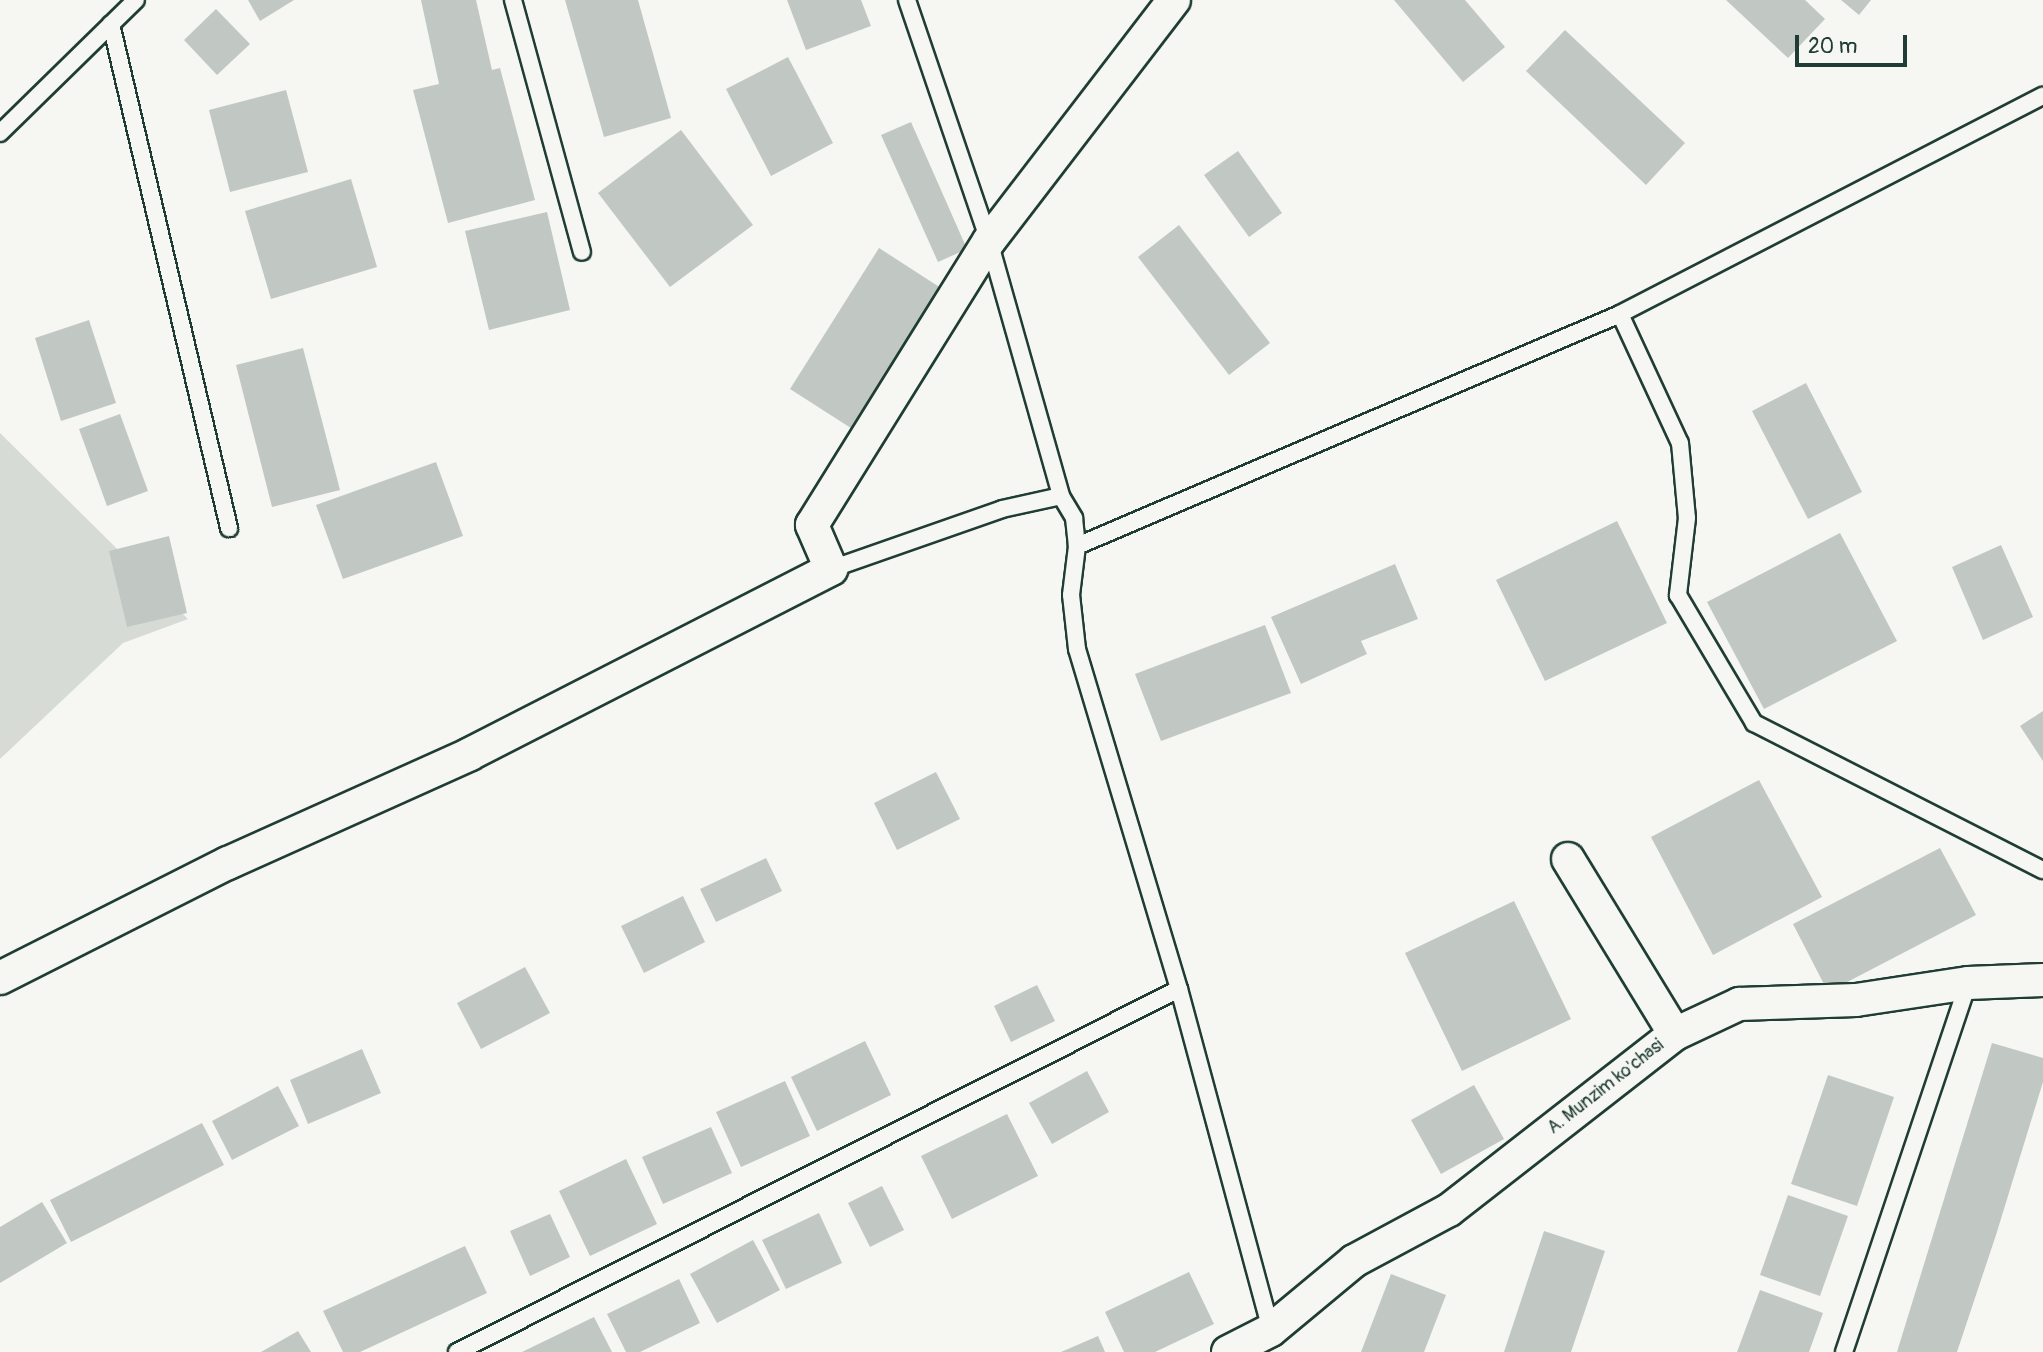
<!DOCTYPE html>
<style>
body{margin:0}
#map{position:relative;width:2043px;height:1352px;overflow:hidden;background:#f6f6f2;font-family:Pangolin,sans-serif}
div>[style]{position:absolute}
.green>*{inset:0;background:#d6dbd6}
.building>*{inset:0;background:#c1c8c3}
.roads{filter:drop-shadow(2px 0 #1f3d34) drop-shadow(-2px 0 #1f3d34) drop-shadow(0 2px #1f3d34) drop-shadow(0 -2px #1f3d34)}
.service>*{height:16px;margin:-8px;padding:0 8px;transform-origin:8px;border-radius:8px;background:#f6f6f2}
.minor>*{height:32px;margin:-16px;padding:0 16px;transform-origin:16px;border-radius:16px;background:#f6f6f2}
span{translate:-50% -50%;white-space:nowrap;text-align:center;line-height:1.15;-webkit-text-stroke:5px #f6f6f2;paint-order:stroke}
.street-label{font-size:18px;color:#1f3d34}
.scale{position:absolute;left:1795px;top:35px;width:112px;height:32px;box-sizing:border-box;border:4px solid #1f3d34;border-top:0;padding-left:9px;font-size:21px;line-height:24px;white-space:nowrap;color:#1f3d34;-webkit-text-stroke:5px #f6f6f2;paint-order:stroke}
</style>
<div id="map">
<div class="green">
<div style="clip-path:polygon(0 433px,188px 619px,123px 643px,0 759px)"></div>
</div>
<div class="building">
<div style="clip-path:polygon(248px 0,294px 0,260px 21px)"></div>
<div style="clip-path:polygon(421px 0,476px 0,492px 70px,500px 68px,535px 200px,448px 223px,413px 90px,439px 84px)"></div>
<div style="clip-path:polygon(565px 0,638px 0,671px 118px,604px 137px)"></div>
<div style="clip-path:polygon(787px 0,861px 0,871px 26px,806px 50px)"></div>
<div style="clip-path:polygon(1394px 0,1465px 0,1505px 47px,1463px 82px)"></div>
<div style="clip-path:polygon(1726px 0,1805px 0,1825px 19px,1788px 58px)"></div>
<div style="clip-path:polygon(1841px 0,1871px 0,1859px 15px)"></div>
<div style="clip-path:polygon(216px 9px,250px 44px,217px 75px,184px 40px)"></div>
<div style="clip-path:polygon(1565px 30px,1685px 143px,1646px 185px,1526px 71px)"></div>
<div style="clip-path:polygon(788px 57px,833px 143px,771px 176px,726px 89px)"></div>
<div style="clip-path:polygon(286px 90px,308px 172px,230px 192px,209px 110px)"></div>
<div style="clip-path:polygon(911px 122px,967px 249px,938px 262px,881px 135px)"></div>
<div style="clip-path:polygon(681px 130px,753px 225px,670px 287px,598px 193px)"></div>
<div style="clip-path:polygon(1238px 151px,1282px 213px,1249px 237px,1204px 175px)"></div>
<div style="clip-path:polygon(351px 179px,377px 267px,271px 299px,245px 211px)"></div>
<div style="clip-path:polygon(547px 212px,570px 310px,489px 330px,465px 231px)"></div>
<div style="clip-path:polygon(1179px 225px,1270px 343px,1229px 375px,1138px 257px)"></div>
<div style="clip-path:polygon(879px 248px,944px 290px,854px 430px,790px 389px)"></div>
<div style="clip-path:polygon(89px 320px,116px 403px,61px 421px,35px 338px)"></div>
<div style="clip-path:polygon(303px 348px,340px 490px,272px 507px,236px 365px)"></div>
<div style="clip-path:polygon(1806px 383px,1862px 492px,1808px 519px,1752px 411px)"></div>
<div style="clip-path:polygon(120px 414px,148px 491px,107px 506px,79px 429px)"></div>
<div style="clip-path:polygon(436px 462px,463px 536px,343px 579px,316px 505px)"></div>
<div style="clip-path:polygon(1617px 521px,1667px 623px,1545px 681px,1496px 580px)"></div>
<div style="clip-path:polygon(1840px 533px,1897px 641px,1764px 709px,1707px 602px)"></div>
<div style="clip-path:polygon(169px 536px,187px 613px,127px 627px,109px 551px)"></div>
<div style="clip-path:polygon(2001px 545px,2033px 617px,1983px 640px,1952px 567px)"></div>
<div style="clip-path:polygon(1395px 564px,1418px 619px,1361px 641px,1367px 654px,1301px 684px,1271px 617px)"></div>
<div style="clip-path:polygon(1265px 625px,1291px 693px,1161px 741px,1135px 674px)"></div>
<div style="clip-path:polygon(2043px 711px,2043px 761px,2020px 726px)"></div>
<div style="clip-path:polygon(936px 772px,960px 819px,897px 850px,874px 803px)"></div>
<div style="clip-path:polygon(1759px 780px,1822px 897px,1713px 955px,1651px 837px)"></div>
<div style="clip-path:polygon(1940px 848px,1976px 915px,1828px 992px,1793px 924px)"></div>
<div style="clip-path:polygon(766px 858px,782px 891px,716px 922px,700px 889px)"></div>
<div style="clip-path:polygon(683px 896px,705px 942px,644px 973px,621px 926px)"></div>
<div style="clip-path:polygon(1514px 901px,1571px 1019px,1462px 1071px,1405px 953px)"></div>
<div style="clip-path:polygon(525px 967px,550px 1013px,481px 1049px,457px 1003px)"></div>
<div style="clip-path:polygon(1037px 985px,1055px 1021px,1011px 1042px,994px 1006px)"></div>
<div style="clip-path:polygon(865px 1041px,891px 1095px,817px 1131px,791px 1077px)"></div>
<div style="clip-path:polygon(1992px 1043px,2043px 1058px,2043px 1082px,1996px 1235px,1957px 1352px,1897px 1352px)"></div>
<div style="clip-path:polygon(362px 1049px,381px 1093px,308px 1124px,290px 1080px)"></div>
<div style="clip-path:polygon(1087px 1071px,1109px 1112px,1052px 1144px,1029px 1103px)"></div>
<div style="clip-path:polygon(1828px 1075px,1894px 1097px,1857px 1206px,1791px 1184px)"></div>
<div style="clip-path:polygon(785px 1081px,810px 1136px,741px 1167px,716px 1112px)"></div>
<div style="clip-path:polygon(1474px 1085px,1504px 1139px,1441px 1174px,1411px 1120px)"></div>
<div style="clip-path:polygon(278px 1086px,299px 1126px,232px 1160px,212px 1121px)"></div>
<div style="clip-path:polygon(1007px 1114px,1038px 1176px,952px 1219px,921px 1156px)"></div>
<div style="clip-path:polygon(202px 1123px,224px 1165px,71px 1242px,50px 1200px)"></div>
<div style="clip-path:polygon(711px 1127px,732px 1173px,663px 1204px,642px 1157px)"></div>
<div style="clip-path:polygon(626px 1159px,657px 1224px,590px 1256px,559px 1191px)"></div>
<div style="clip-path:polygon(882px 1186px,904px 1230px,870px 1247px,848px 1203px)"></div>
<div style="clip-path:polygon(1788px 1195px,1848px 1216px,1820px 1296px,1760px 1275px)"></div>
<div style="clip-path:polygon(42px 1202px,67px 1243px,0 1283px,0 1227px)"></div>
<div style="clip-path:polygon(819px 1213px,842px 1263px,786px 1289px,762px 1240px)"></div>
<div style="clip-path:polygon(550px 1214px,570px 1257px,530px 1276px,510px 1231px)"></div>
<div style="clip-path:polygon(1544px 1231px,1605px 1251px,1571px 1352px,1504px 1352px)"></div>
<div style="clip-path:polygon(753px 1240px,780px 1290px,717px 1323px,690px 1274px)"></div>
<div style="clip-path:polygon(465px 1246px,487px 1293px,360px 1352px,343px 1352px,323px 1311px)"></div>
<div style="clip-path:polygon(1189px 1272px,1214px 1324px,1155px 1352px,1124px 1352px,1105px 1312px)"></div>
<div style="clip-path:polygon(1391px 1274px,1446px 1295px,1424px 1352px,1361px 1352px)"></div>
<div style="clip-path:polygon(679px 1279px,700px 1323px,640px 1352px,626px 1352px,607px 1314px)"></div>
<div style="clip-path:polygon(1760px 1290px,1823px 1313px,1809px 1352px,1737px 1352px)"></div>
<div style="clip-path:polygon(594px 1317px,612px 1352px,522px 1352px)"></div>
<div style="clip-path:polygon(298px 1331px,311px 1352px,261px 1352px)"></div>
<div style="clip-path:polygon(1098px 1336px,1105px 1352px,1061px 1352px)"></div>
</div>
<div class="roads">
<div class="service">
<div style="left:513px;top:0;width:261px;rotate:74.7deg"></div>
<div style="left:907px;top:0;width:255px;rotate:71.2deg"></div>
<div style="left:989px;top:241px;width:265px;rotate:74.2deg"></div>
<div style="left:111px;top:24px;width:518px;rotate:76.82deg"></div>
<div style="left:0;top:133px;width:190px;rotate:-44.4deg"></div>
<div style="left:1620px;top:314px;width:142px;rotate:65.1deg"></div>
<div style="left:1680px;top:443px;width:75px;rotate:84.7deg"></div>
<div style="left:1687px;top:518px;width:78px;rotate:96.7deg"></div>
<div style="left:1678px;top:595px;width:149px;rotate:59.3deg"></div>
<div style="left:1754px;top:723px;width:324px;rotate:27deg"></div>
<div style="left:831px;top:569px;width:181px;rotate:-19.3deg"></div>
<div style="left:1002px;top:509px;width:60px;rotate:-12.4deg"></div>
<div style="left:1061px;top:496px;width:26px;rotate:59deg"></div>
<div style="left:1074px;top:518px;width:28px;rotate:84deg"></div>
<div style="left:1271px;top:1330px;width:353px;rotate:-105.1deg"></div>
<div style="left:1179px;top:989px;width:355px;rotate:-106.7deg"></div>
<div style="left:1077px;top:649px;width:54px;rotate:-96.3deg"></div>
<div style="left:1071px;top:595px;width:49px;rotate:-83deg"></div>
<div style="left:1077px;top:546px;width:590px;rotate:-23.13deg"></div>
<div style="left:1620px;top:314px;width:476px;rotate:-27.3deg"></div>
<div style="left:457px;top:1352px;width:808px;rotate:-26.69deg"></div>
<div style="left:1844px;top:1352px;width:389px;rotate:-71.4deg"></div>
</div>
<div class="minor">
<div style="left:1568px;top:859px;width:205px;rotate:58.6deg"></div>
<div style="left:0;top:978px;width:255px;rotate:-26.8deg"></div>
<div style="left:228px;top:863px;width:265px;rotate:-24.2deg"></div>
<div style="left:470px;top:754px;width:406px;rotate:-27.1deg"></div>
<div style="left:831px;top:569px;width:48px;rotate:-113.4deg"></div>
<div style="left:812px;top:525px;width:335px;rotate:-58.1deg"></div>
<div style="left:989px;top:241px;width:304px;rotate:-52.5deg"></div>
<div style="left:1228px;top:1352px;width:48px;rotate:-27.1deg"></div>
<div style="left:1271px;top:1330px;width:108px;rotate:-39.7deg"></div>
<div style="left:1354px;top:1261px;width:108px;rotate:-28.2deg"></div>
<div style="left:1449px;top:1210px;width:286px;rotate:-37.9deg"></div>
<div style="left:1675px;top:1034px;width:71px;rotate:-25.1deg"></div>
<div style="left:1739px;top:1004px;width:117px;rotate:-2deg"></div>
<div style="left:1856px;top:1000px;width:113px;rotate:-8.6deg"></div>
<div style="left:1968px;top:983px;width:75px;rotate:-2.3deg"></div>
</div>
</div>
<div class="street-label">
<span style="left:1606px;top:1087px;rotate:-38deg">A. Munzim ko'chasi</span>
</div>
<div class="scale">20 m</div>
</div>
